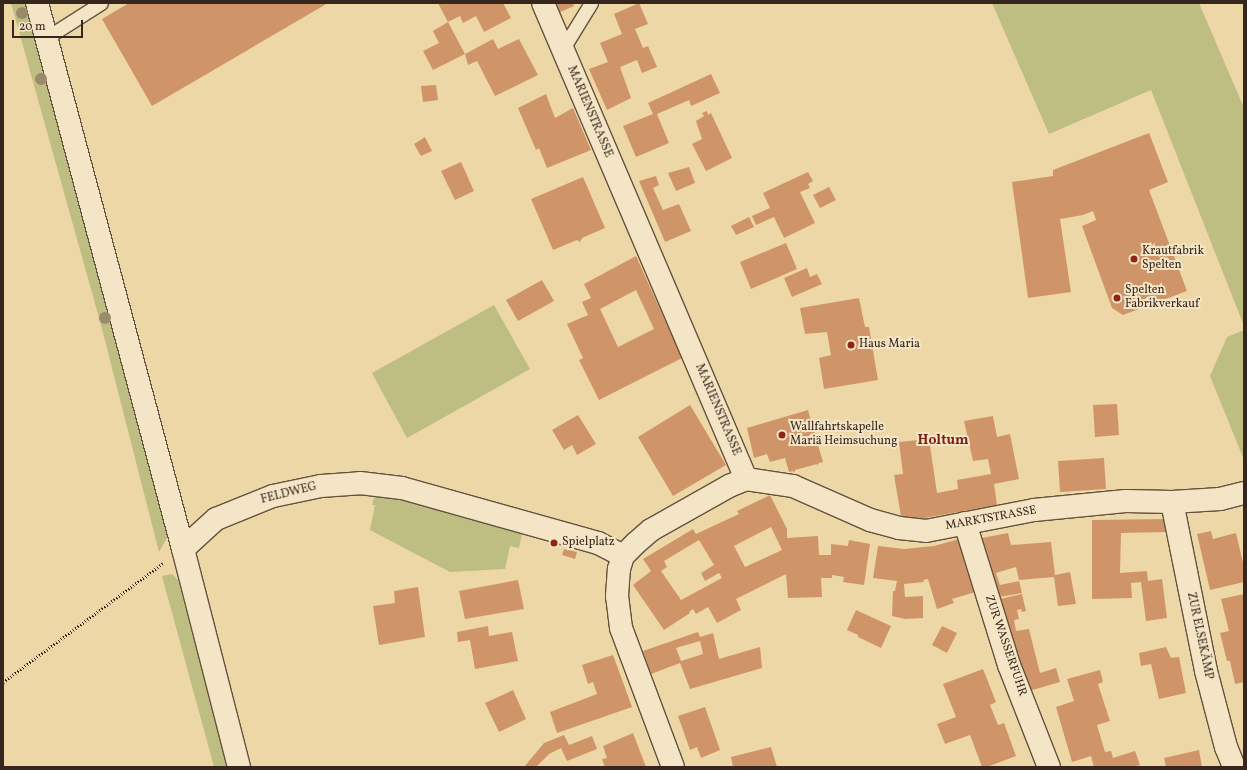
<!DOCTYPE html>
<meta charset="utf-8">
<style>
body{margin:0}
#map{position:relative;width:1247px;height:770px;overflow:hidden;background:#edd7a6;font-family:Vollkorn,serif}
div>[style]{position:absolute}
.green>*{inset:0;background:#bebd82}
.building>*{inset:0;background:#cf9568}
.path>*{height:2.5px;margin-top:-1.25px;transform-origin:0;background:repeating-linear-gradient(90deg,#37261d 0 1px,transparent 0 3px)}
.roads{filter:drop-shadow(1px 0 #64523f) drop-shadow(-1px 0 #64523f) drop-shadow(0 1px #64523f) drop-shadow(0 -1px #64523f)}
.lane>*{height:13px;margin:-6.5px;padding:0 6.5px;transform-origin:6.5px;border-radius:6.5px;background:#f3e5c5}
.street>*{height:22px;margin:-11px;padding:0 11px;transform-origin:11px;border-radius:11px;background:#f3e5c5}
.secondary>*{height:22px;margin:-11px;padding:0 11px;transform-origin:11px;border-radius:11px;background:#f3e5c5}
.trees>*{width:12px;height:12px;margin:-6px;border-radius:50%;background:#9c8b68}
.dots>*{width:11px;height:11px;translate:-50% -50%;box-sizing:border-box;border:2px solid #f3e5c5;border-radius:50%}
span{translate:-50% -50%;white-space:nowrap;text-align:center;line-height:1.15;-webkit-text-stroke:4px #f3e5c5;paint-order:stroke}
.street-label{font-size:12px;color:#37261d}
.poi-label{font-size:12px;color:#37261d}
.left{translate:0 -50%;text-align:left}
.quarter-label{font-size:14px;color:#7a1f14;font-weight:700}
.frame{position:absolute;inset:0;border:4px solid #37261d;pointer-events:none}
.scale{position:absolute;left:12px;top:20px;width:71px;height:18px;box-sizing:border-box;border:2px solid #37261d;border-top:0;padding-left:5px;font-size:12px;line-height:14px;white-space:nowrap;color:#37261d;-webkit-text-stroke:3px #f3e5c5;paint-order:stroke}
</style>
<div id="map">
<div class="green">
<div style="clip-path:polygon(11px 3px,27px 3px,169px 530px,167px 538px,159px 552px,101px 325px)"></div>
<div style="clip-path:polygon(992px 3px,1199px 3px,1244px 108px,1244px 326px,1151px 90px,1049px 134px)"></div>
<div style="clip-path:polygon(494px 305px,530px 369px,407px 438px,372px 373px)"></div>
<div style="clip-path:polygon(1244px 330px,1244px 460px,1210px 376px,1227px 337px)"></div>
<div style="clip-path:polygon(375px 493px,396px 496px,523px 530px,519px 548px,510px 546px,505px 569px,450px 572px,370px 530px,375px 505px,372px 505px)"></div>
<div style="clip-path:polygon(172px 574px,178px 580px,227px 767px,214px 767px,162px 576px)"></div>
</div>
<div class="building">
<div style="clip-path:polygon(129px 3px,328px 3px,152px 106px,102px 19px)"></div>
<div style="clip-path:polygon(438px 3px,503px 3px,511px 18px,484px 32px,476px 16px,463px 23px,460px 16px,448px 22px)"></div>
<div style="clip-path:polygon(552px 3px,573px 3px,574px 6px,556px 14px)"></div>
<div style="clip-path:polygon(639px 3px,648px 24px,635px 29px,643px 48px,648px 46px,657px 67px,642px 73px,637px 60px,620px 67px,631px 98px,607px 110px,589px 69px,608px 62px,600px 43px,622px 34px,614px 14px)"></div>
<div style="clip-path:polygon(448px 22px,465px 54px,433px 70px,423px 51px,439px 43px,433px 31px)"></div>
<div style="clip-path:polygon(493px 39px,498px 49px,519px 39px,538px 75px,495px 96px,477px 61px,468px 65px,465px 54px)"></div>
<div style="clip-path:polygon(711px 74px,720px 93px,691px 106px,689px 100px,657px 114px,669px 143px,636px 157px,623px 126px,653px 114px,648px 103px)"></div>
<div style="clip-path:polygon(436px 85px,438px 100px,423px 102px,421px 86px)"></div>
<div style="clip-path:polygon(546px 94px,555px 118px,573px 108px,591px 150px,547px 168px,539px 148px,536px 150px,518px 108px)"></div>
<div style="clip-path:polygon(707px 111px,708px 115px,711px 113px,732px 158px,706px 171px,692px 144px,702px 139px,696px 121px,704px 116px,702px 113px)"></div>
<div style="clip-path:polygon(1149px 133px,1168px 182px,1149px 190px,1187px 291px,1123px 315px,1112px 308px,1082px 226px,1096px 220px,1093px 211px,1083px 215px,1060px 219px,1071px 292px,1028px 298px,1012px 182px,1053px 176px,1053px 170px)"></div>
<div style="clip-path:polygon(425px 137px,432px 151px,421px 156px,414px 144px)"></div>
<div style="clip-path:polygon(461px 162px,474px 191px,455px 200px,441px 171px)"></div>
<div style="clip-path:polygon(689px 167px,695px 183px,676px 191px,668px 173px)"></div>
<div style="clip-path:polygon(808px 172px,813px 181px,808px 184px,810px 188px,800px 192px,815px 223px,784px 238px,774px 217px,756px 225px,752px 216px,770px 208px,763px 193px)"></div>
<div style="clip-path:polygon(656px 176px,659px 185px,653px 188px,663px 210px,679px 204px,691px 231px,665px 242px,639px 181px)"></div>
<div style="clip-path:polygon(583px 177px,605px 228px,582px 238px,580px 242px,577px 240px,553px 250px,531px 199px)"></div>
<div style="clip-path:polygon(829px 187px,836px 200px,820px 208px,813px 195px)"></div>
<div style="clip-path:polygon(749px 217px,754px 227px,736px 235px,731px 226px)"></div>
<div style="clip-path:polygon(786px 243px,797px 269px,751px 289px,740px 262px)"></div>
<div style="clip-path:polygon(evenodd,636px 256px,682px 358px,599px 400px,579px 360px,583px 358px,567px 324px,588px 315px,582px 302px,591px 298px,584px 284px,636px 256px,636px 290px,654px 329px,618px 347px,600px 309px,636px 290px)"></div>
<div style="clip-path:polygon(807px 268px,810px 277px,817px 274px,822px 284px,792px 297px,784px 278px)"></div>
<div style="clip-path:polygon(542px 280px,554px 301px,518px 321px,506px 300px)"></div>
<div style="clip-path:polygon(859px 298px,865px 327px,869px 327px,878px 380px,824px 389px,819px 358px,831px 355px,827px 332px,805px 334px,800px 308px)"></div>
<div style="clip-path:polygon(1117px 404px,1119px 435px,1095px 437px,1093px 405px)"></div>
<div style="clip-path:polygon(690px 405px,726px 465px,673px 496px,638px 437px)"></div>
<div style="clip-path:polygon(808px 410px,817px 442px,819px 442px,818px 445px,823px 462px,819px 463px,817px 466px,817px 464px,795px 470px,794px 473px,793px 471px,789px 472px,785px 458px,770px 462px,767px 454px,754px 458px,747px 428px)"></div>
<div style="clip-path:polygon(578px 415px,596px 444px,577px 455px,572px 445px,564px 450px,552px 430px)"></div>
<div style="clip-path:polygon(993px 416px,997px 437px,1010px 434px,1019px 479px,994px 484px,997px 505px,902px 522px,894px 475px,903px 474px,899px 442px,929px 439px,937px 493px,958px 489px,957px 480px,991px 474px,988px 459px,973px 461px,964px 421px)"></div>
<div style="clip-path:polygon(1104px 458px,1106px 489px,1060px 492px,1058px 461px)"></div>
<div style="clip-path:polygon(evenodd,770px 495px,787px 529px,787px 538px,818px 536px,819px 555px,831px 555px,831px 544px,848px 546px,849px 540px,870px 544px,864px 585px,843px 582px,844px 577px,832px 575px,832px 578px,821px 578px,822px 597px,788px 598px,786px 574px,736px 599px,741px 610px,717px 623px,708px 607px,696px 614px,693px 609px,689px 612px,690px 613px,664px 630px,633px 585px,651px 571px,643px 559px,693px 529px,696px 534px,739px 514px,737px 511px,770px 495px,771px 527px,782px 550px,745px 567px,734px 546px,771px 527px,770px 495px,699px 540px,714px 565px,701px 573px,705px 581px,719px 573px,722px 578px,681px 600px,661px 571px,667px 567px,664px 561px,699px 540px)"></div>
<div style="clip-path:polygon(1167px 519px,1167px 532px,1121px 533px,1120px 573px,1147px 571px,1148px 581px,1162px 579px,1167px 618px,1146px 621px,1141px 582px,1131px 583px,1132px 598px,1092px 599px,1092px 520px)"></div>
<div style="clip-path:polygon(1211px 531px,1213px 539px,1236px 533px,1244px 567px,1244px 582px,1210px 590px,1197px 534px)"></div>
<div style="clip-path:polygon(1008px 533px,1011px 545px,1051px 542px,1055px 575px,1070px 572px,1076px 604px,1058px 606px,1054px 577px,1019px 580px,1016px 567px,996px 573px,1000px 585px,1019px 581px,1022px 593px,994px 598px,977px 539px)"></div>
<div style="clip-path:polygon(959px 539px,979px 591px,952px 599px,954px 603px,937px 609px,928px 579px,923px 580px,924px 582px,904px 584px,905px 597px,923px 596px,923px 618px,905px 619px,892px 616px,893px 591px,895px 591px,897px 581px,873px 578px,878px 546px,904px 549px,934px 546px)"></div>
<div style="clip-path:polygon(564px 549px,577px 552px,575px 559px,562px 555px)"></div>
<div style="clip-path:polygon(518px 580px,524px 609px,465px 619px,459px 591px)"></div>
<div style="clip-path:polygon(418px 587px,425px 637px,379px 645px,373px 606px,395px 603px,394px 591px)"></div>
<div style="clip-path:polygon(1022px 594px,1026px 611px,1022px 612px,1021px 609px,1017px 610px,1019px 619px,1014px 620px,1016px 631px,1029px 629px,1040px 673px,1056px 668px,1060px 682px,1029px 691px,995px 600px)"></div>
<div style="clip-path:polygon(1244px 594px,1244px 682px,1235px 684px,1230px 661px,1227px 661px,1220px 633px,1229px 631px,1221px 599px)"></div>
<div style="clip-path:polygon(856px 610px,891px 626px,881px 648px,858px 637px,858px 635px,847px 630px)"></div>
<div style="clip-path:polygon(488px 626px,489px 636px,512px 632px,518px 661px,475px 669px,470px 640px,458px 642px,457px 632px)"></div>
<div style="clip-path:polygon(942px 626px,957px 633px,947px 653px,932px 645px)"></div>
<div style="clip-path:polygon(evenodd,698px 632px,700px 637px,713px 633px,719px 659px,760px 647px,762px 668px,690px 689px,680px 663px,651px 674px,643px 651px,698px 632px,700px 641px,703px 654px,681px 661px,676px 648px,700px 641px)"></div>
<div style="clip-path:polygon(1166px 647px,1171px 658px,1179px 657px,1186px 693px,1159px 699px,1151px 664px,1141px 666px,1139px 653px)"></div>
<div style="clip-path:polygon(613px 655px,632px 707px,557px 733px,550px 712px,597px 694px,593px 682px,588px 684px,582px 665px)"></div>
<div style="clip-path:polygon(983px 669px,996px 702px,990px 705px,998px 725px,1004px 723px,1016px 756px,987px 767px,982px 767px,970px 735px,945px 744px,937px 724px,956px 717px,943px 684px)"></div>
<div style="clip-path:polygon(1100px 670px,1103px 682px,1098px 684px,1110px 721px,1097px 725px,1105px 752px,1111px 751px,1113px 758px,1135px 751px,1140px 765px,1132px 767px,1094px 767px,1091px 756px,1072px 762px,1056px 707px,1074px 701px,1067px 679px)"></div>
<div style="clip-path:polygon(513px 690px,526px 719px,499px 732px,485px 703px)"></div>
<div style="clip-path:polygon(705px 707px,720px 750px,701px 758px,697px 747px,690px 750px,678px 716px)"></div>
<div style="clip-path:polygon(633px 733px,646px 767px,605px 767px,602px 759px,607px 758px,603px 746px)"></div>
<div style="clip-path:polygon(564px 735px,569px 745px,592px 736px,597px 749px,567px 761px,561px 748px,549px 754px,536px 767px,524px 767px,544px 743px)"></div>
<div style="clip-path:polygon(771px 747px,777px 767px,733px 767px,731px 757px)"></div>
<div style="clip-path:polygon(1199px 750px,1202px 767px,1166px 767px,1164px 758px)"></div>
</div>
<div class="path">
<div style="left:3px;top:682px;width:199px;rotate:-36.6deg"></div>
</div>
<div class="roads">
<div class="lane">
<div style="left:46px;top:38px;width:65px;rotate:-32.5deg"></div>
<div style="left:562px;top:50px;width:55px;rotate:-58.3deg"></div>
</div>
<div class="street">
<div style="left:543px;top:3px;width:517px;rotate:66.9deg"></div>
<div style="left:746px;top:479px;width:48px;rotate:8.5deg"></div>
<div style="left:793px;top:486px;width:84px;rotate:23.8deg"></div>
<div style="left:870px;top:520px;width:30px;rotate:15deg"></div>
<div style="left:899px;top:528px;width:27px;rotate:6deg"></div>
<div style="left:926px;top:531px;width:110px;rotate:-11deg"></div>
<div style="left:1034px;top:510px;width:92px;rotate:-5.6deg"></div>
<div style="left:1126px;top:501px;width:46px;rotate:1.2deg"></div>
<div style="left:1172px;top:502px;width:48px;rotate:-3.6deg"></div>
<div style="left:1220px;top:499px;width:25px;rotate:-14deg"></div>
<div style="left:1172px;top:502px;width:172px;rotate:78.6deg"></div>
<div style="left:1206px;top:671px;width:79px;rotate:75.3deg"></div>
<div style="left:1226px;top:747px;width:22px;rotate:68deg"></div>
<div style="left:965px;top:523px;width:149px;rotate:72.8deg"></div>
<div style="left:1009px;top:665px;width:110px;rotate:68.6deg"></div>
<div style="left:183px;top:549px;width:45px;rotate:-42.3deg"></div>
<div style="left:216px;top:519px;width:61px;rotate:-22deg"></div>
<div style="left:273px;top:496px;width:49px;rotate:-11.8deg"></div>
<div style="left:321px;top:486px;width:39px;rotate:-4deg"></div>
<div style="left:360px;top:483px;width:42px;rotate:6.8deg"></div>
<div style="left:402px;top:488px;width:204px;rotate:15.7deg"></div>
<div style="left:598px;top:543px;width:28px;rotate:27deg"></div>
<div style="left:673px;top:767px;width:148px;rotate:-110.5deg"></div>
<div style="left:621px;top:628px;width:32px;rotate:-97deg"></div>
<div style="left:617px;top:596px;width:27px;rotate:-86deg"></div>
<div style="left:619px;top:569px;width:14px;rotate:-73deg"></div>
<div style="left:623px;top:556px;width:18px;rotate:-45deg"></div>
<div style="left:636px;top:543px;width:20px;rotate:-41deg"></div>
<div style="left:651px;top:530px;width:90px;rotate:-29.4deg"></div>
<div style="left:729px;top:486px;width:18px;rotate:-22deg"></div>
</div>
<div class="secondary">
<div style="left:37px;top:3px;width:565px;rotate:75.03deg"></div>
<div style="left:183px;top:549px;width:225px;rotate:75.6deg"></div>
</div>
</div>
<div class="trees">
<div style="left:22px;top:13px"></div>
<div style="left:41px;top:79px"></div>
<div style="left:105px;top:318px"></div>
</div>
<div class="dots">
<div style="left:1134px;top:259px;background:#8f2418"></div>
<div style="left:1117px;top:298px;background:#8f2418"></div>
<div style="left:851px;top:345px;background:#8f2418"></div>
<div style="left:782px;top:435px;background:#8f2418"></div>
<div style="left:554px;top:543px;background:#8f2418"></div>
</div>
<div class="street-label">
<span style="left:589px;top:112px;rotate:67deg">MARIENSTRASSE</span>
<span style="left:717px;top:410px;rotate:67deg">MARIENSTRASSE</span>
<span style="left:289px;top:494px;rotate:-14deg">FELDWEG</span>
<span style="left:991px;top:519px;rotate:-10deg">MARKTSTRASSE</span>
<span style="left:1199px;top:636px;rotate:78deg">ZUR ELSEKÄMP</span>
<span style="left:1005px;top:646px;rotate:71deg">ZUR WASSERFUHR</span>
</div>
<div class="poi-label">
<span class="left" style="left:1142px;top:259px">Krautfabrik<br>Spelten</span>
<span class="left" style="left:1125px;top:298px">Spelten<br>Fabrikverkauf</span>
<span class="left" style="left:859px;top:345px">Haus Maria</span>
<span class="left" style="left:790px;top:435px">Wallfahrtskapelle<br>Mariä Heimsuchung</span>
<span class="left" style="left:562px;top:543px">Spielplatz</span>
</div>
<div class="quarter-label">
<span style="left:943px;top:441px">Holtum</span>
</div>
<div class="frame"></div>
<div class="scale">20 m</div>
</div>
